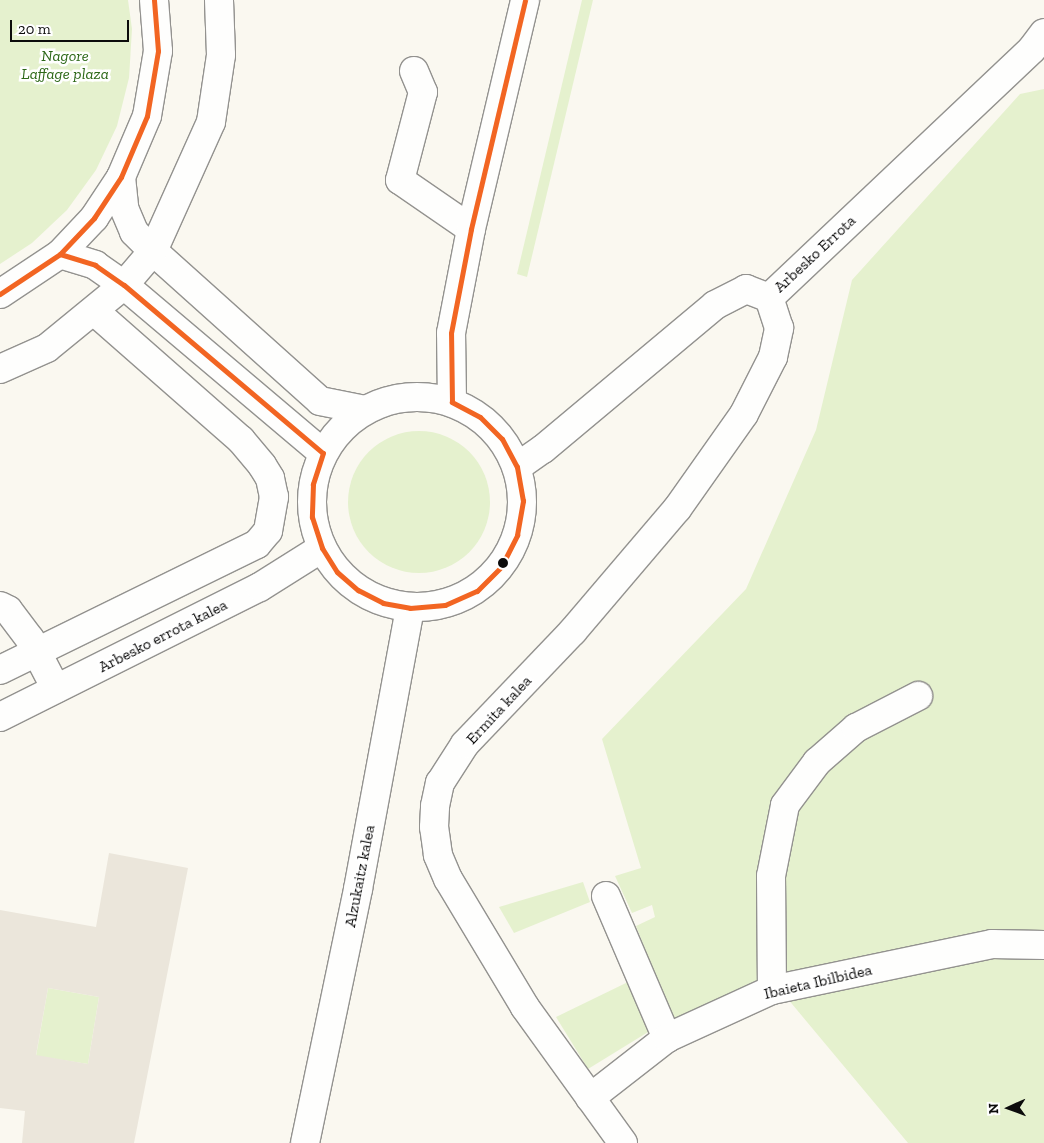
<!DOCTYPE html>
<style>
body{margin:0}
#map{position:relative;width:1044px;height:1143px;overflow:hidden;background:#faf8f0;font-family:"Zilla Slab",serif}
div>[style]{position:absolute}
.green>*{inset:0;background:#e5f1ce}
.round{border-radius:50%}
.plaza>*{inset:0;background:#ebe6db}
.roads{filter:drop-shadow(1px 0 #93928f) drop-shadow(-1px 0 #93928f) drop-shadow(0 1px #93928f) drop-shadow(0 -1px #93928f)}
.minor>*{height:28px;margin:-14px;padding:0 14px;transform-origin:14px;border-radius:14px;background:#fefefd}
.minor>.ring{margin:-14px;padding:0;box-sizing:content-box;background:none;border:28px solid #fefefd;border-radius:50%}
.bus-1>*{height:5px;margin:-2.5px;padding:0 2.5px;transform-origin:2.5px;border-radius:2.5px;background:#f26522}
.dots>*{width:14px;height:14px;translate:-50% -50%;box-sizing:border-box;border:2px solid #fff;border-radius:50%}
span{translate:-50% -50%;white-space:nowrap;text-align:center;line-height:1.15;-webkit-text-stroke:5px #fff;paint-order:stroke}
.park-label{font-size:16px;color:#2d6818;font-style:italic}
.street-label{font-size:16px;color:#0c0c0c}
.north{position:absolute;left:984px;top:1083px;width:50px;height:50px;-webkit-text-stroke:4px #fff;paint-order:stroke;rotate:268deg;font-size:14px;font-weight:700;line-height:20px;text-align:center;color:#0c0c0c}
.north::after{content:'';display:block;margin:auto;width:18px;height:22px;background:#0c0c0c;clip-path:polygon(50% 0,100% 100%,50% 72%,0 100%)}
.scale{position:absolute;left:10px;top:20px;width:119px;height:22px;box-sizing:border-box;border:2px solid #0c0c0c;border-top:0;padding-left:6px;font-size:15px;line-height:18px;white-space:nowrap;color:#0c0c0c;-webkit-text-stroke:4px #fff;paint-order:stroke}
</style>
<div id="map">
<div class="green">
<div style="clip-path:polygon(0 0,128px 0,132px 29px,129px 78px,117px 126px,96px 170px,67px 210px,32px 243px,0 264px)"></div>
<div style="clip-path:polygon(582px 0,593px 0,527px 277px,517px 274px)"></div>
<div style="clip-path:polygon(1044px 89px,1044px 1143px,908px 1143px,787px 998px,673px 1021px,636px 926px,655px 917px,652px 905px,632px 913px,615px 876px,641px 868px,602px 739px,746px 589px,816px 430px,852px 280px,1020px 94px)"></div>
<div class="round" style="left:348px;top:431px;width:142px;height:142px"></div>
<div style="clip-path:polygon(583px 882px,590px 902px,514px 933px,499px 907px)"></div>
<div style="clip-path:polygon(628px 982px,653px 1029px,588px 1069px,556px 1017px)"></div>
<div style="clip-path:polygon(48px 988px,99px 997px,88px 1064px,36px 1056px)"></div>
</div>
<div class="plaza">
<div style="clip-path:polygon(evenodd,109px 853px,188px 868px,134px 1143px,22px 1143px,25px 1111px,0 1108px,0 910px,96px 927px,109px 853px,48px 988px,99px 997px,88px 1064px,36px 1055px,48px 988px)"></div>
</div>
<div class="roads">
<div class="minor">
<div style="left:414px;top:71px;width:23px;rotate:67deg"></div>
<div style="left:423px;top:92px;width:91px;rotate:104.6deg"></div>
<div style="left:400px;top:180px;width:86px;rotate:34.6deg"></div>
<div style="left:121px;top:177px;width:31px;rotate:84deg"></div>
<div style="left:124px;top:208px;width:26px;rotate:67deg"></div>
<div style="left:134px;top:232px;width:27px;rotate:45deg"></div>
<div style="left:153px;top:251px;width:224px;rotate:41.9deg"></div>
<div style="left:320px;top:401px;width:46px;rotate:11.3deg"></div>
<div style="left:60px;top:254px;width:37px;rotate:17deg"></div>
<div style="left:95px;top:265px;width:35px;rotate:35deg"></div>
<div style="left:124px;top:285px;width:260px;rotate:40.2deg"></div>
<div style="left:0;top:294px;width:72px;rotate:-33.7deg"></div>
<div style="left:60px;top:254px;width:50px;rotate:-46.6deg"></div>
<div style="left:94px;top:218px;width:49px;rotate:-56.6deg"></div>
<div style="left:121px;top:177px;width:66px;rotate:-66.9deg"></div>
<div style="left:147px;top:116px;width:66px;rotate:-80.4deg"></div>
<div style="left:158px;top:51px;width:51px;rotate:-94.5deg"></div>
<div style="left:769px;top:298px;width:362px;rotate:-43.4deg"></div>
<div style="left:1032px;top:49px;width:20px;rotate:-53deg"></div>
<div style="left:0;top:369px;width:51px;rotate:-24.1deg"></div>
<div style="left:47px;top:348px;width:99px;rotate:-39.3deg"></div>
<div style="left:124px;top:285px;width:45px;rotate:-49.5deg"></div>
<div style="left:153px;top:251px;width:141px;rotate:-65.8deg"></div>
<div style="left:211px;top:122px;width:68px;rotate:-81.5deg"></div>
<div style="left:221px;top:55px;width:55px;rotate:-92.1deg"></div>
<div class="ring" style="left:312px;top:397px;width:182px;height:182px"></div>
<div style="left:452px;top:402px;width:69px;rotate:-90.8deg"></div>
<div style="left:451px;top:333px;width:106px;rotate:-79.1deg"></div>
<div style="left:471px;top:229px;width:235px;rotate:-76.7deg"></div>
<div style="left:517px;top:467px;width:32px;rotate:-35deg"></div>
<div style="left:543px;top:449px;width:224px;rotate:-39.9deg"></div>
<div style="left:715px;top:305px;width:35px;rotate:-27deg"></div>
<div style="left:746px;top:289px;width:25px;rotate:21deg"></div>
<div style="left:0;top:606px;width:9px;rotate:27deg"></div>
<div style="left:8px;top:610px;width:36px;rotate:53deg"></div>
<div style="left:30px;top:639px;width:56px;rotate:62.5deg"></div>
<div style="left:0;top:670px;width:286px;rotate:-26.1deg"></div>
<div style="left:257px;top:544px;width:17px;rotate:-50deg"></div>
<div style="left:268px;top:531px;width:35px;rotate:-80deg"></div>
<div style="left:274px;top:497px;width:19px;rotate:-102deg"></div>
<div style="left:270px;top:478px;width:15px;rotate:-122deg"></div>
<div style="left:262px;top:465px;width:33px;rotate:-130deg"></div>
<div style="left:241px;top:440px;width:196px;rotate:-138.7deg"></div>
<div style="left:0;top:717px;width:291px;rotate:-26.6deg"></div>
<div style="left:260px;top:587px;width:73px;rotate:-32.2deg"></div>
<div style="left:606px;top:896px;width:155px;rotate:66.8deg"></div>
<div style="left:772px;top:990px;width:114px;rotate:-90.5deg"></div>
<div style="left:771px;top:876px;width:72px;rotate:-78.8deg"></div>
<div style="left:785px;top:805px;width:54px;rotate:-53.3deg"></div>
<div style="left:817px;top:762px;width:52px;rotate:-41.1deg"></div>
<div style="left:856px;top:728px;width:70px;rotate:-27.3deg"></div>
<div style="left:590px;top:1098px;width:98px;rotate:-37.9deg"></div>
<div style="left:667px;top:1038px;width:115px;rotate:-24.6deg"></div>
<div style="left:772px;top:990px;width:225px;rotate:-11.8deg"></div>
<div style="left:992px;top:944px;width:52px;rotate:1.1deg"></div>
<div style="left:305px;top:1143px;width:259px;rotate:-78.2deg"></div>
<div style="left:358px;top:889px;width:286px;rotate:-79.5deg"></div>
<div style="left:623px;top:1143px;width:168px;rotate:-125.8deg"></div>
<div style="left:525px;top:1007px;width:149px;rotate:-121deg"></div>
<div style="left:448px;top:879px;width:26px;rotate:-113deg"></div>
<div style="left:438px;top:855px;width:28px;rotate:-98deg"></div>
<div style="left:434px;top:827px;width:21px;rotate:-87deg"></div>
<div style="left:435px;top:806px;width:24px;rotate:-78deg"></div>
<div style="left:440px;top:783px;width:46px;rotate:-57.3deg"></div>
<div style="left:465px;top:744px;width:156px;rotate:-46.3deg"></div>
<div style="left:573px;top:631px;width:160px;rotate:-49.6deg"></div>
<div style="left:677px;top:509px;width:116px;rotate:-54.8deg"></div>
<div style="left:744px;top:414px;width:64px;rotate:-63deg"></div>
<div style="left:773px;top:357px;width:30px;rotate:-78deg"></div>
<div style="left:779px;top:328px;width:32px;rotate:-108deg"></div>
</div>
</div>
<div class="bus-1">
<div style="left:60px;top:254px;width:37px;rotate:17deg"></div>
<div style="left:95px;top:265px;width:35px;rotate:35deg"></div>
<div style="left:124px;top:285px;width:260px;rotate:40.2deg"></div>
<div style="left:0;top:294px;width:72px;rotate:-33.7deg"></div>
<div style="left:60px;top:254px;width:50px;rotate:-46.6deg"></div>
<div style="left:94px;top:218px;width:49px;rotate:-56.6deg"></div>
<div style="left:121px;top:177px;width:66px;rotate:-66.9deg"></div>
<div style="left:147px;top:116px;width:66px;rotate:-80.4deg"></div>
<div style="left:158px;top:51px;width:51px;rotate:-94.5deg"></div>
<div style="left:452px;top:402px;width:69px;rotate:-90.8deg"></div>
<div style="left:451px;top:333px;width:106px;rotate:-79.1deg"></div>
<div style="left:471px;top:229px;width:235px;rotate:-76.7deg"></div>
<div style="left:323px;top:453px;width:33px;rotate:108deg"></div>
<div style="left:313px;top:484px;width:33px;rotate:92deg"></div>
<div style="left:312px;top:517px;width:33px;rotate:72deg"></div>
<div style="left:322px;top:548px;width:28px;rotate:58deg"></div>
<div style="left:337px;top:572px;width:28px;rotate:41deg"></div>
<div style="left:358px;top:590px;width:28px;rotate:27deg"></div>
<div style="left:383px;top:603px;width:27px;rotate:10deg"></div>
<div style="left:410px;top:608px;width:35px;rotate:-5deg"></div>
<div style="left:445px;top:605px;width:35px;rotate:-24deg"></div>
<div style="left:477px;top:591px;width:34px;rotate:-45deg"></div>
<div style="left:501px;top:567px;width:36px;rotate:-63deg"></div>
<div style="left:517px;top:535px;width:35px;rotate:-80deg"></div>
<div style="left:523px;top:501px;width:35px;rotate:-100deg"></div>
<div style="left:517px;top:467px;width:32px;rotate:-118deg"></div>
<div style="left:502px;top:439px;width:31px;rotate:-135deg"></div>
<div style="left:480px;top:417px;width:32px;rotate:-152deg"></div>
</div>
<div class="dots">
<div style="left:503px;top:563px;background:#0c0c0c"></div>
</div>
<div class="park-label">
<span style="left:65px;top:65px">Nagore<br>Laffage plaza</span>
</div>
<div class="street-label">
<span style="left:815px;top:254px;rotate:-43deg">Arbesko Errota</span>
<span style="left:163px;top:636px;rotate:-27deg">Arbesko errota kalea</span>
<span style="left:499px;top:710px;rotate:-47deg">Ermita kalea</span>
<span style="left:360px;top:876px;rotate:-79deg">Alzukaitz kalea</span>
<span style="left:818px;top:982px;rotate:-13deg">Ibaieta Ibilbidea</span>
</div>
<div class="north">N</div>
<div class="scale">20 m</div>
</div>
